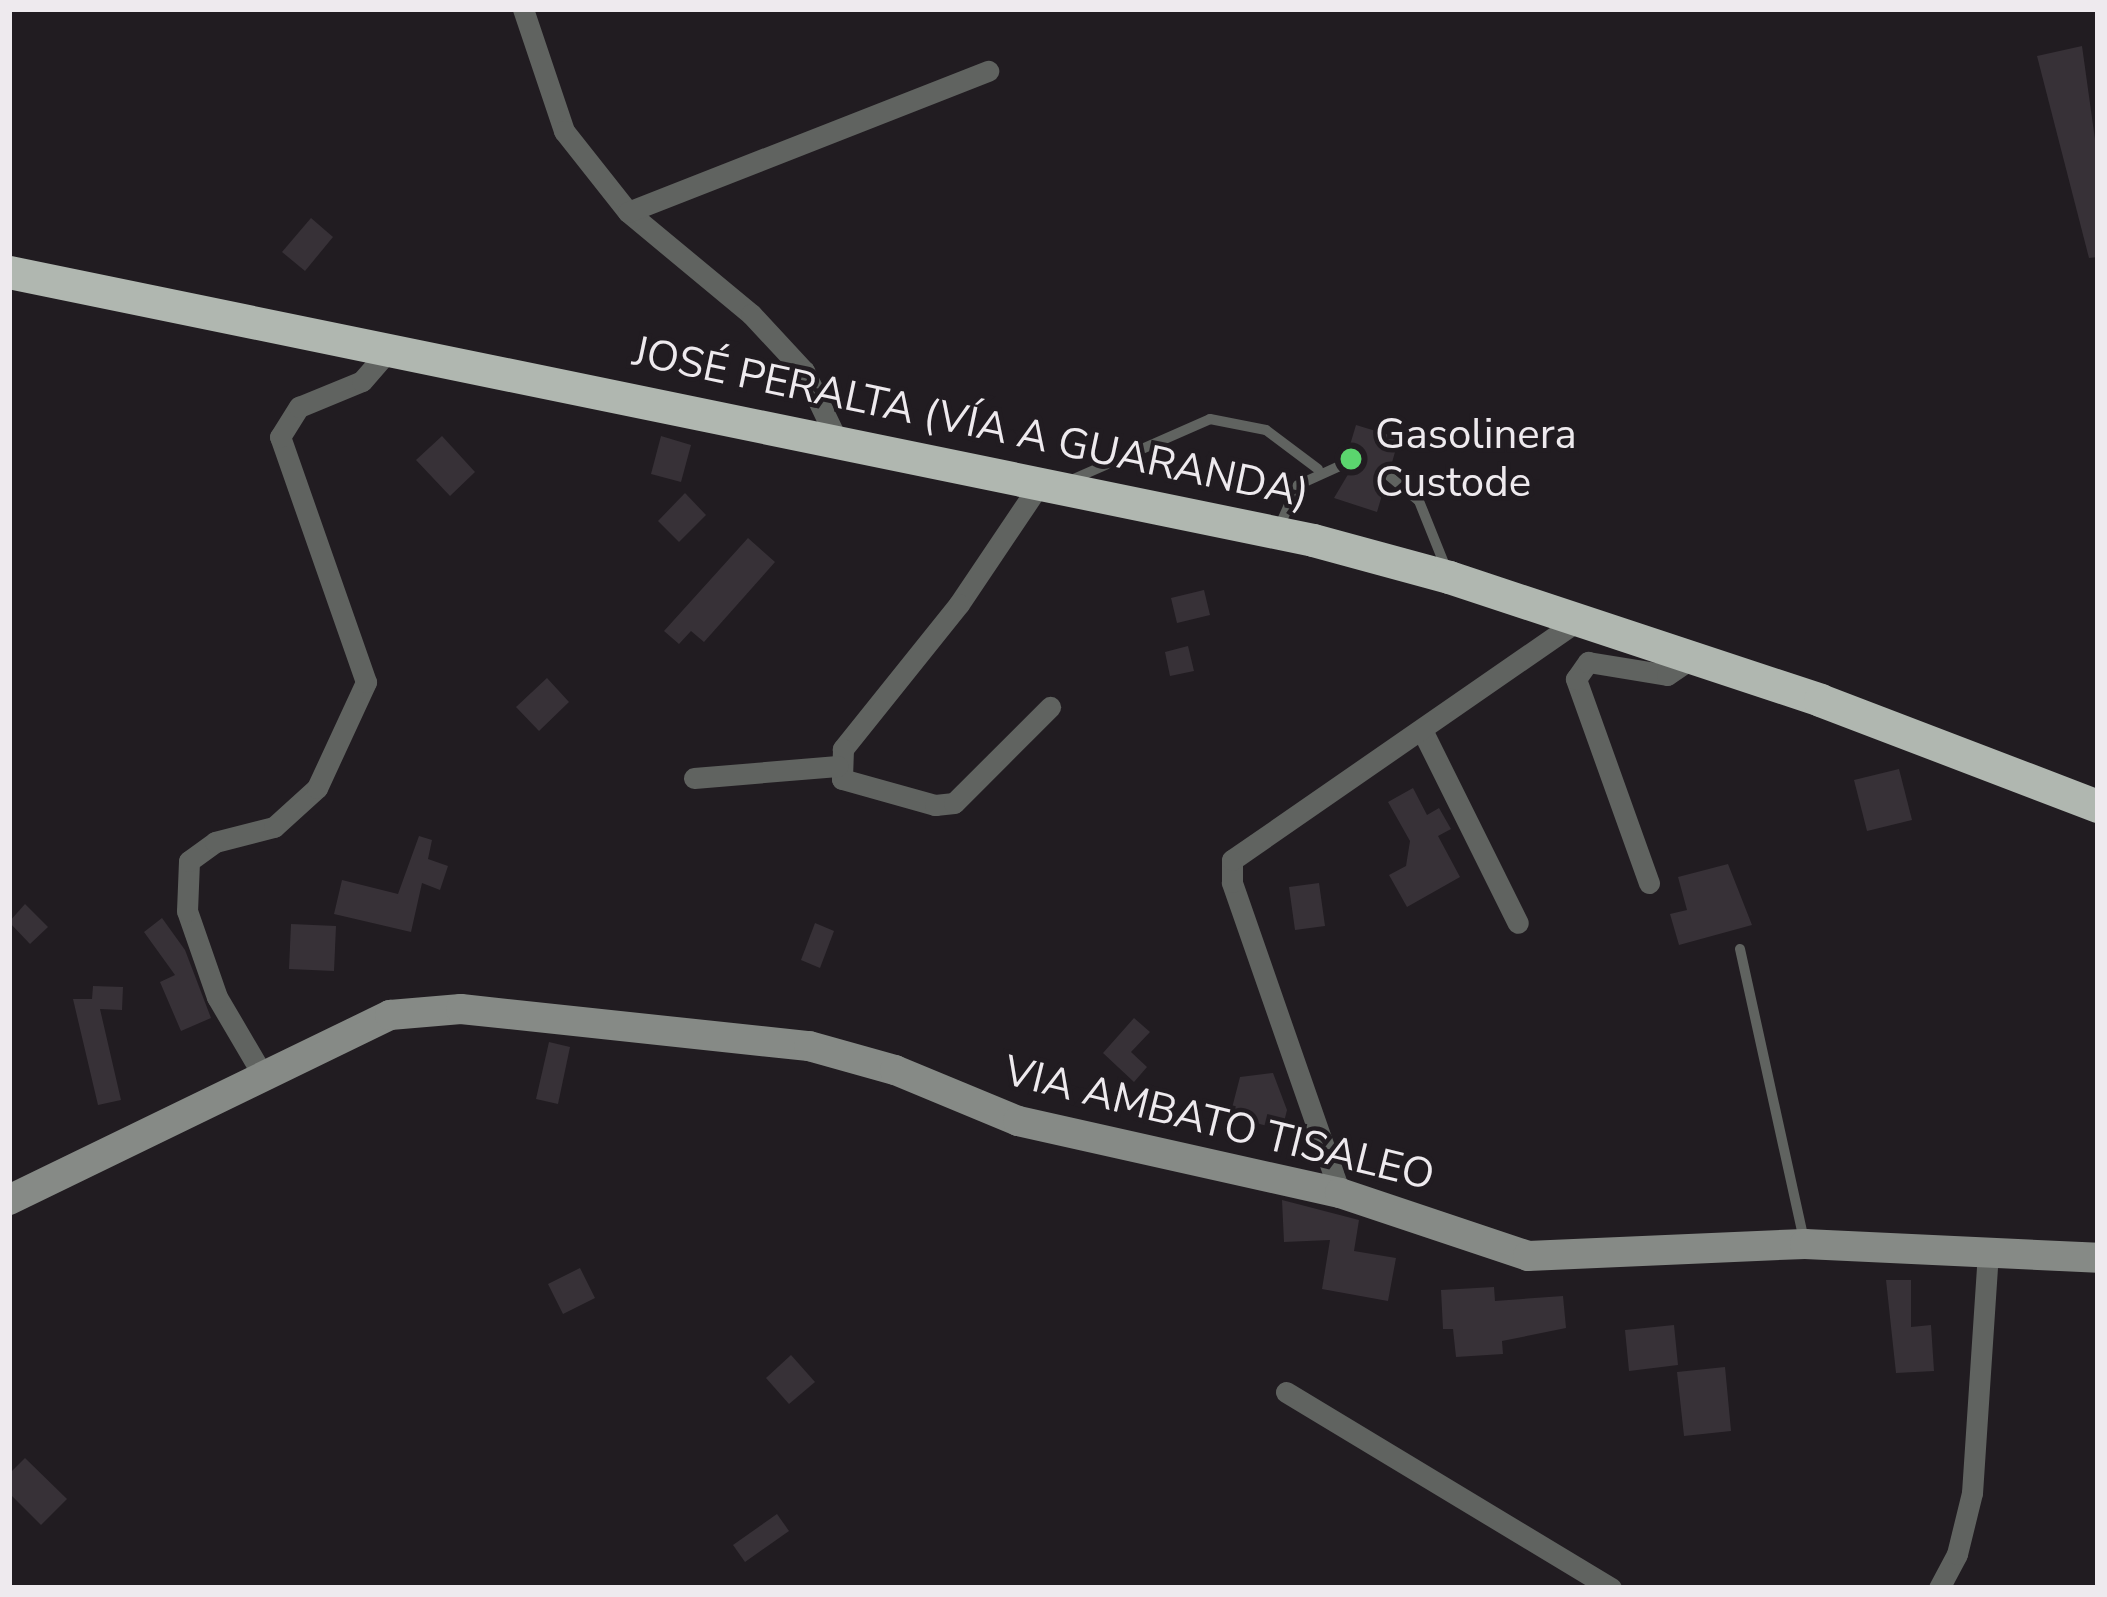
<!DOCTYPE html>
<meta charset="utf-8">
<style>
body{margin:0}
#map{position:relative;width:2107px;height:1597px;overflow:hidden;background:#211c21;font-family:"Nunito Sans",sans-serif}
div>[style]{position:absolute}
.building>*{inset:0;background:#373137}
.service>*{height:10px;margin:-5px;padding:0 5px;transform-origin:5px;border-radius:5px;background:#606360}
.minor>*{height:21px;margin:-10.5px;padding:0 10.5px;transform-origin:10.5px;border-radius:10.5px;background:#606360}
.secondary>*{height:30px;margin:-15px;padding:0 15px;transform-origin:15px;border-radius:15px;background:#868a86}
.trunk>*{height:33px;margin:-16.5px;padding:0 16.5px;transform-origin:16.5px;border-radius:16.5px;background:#b0b7b0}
.dots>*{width:33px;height:33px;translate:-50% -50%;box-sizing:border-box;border:6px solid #211c21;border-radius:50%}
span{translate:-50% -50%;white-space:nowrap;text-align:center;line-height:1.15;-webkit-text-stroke:9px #211c21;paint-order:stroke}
.street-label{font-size:42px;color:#eeeaee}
.poi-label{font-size:42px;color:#eeeaee}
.left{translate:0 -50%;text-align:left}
.frame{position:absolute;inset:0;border:12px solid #eeeaee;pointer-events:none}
</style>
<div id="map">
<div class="building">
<div style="clip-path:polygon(2082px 46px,2098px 161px,2098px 257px,2089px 258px,2037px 56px)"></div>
<div style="clip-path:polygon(311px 218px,333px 237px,305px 271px,282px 252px)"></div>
<div style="clip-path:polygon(1356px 425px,1399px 438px,1391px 466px,1379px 472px,1385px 485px,1377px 512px,1334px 498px,1353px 466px,1347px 455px)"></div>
<div style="clip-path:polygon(442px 436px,475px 472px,450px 496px,416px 460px)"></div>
<div style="clip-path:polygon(661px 436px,691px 445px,681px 482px,651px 474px)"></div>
<div style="clip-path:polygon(685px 493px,706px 515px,679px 542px,658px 521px)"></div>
<div style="clip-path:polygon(748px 538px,775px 562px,704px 642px,691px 631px,679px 644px,664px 631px)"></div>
<div style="clip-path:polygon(1204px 590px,1210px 615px,1177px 623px,1171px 598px)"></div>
<div style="clip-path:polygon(1188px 646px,1194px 671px,1170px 676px,1165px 652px)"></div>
<div style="clip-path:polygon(547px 678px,569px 702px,539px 731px,516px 707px)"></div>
<div style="clip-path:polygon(1899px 769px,1912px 820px,1867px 831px,1854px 780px)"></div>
<div style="clip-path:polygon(1413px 788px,1427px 815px,1439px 808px,1451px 829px,1438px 836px,1460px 877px,1407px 907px,1389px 875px,1406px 866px,1410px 841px,1388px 802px)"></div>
<div style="clip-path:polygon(419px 836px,432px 840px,428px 859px,448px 866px,440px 890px,422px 883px,411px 932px,334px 914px,342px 880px,398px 894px)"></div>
<div style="clip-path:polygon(1728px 864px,1752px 925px,1679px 945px,1670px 914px,1687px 910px,1678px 877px)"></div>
<div style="clip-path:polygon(1319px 883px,1325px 926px,1295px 930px,1289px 887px)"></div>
<div style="clip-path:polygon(25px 904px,48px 927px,30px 944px,9px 922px)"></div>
<div style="clip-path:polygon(162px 918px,185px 950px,211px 1018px,181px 1031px,160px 982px,175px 975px,144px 932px)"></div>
<div style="clip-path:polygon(815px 923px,834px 931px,820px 968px,801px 960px)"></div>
<div style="clip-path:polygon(291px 924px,336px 926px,334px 971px,289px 969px)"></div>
<div style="clip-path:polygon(93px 986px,123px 987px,122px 1010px,100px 1009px,121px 1100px,98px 1105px,73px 999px,92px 999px)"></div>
<div style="clip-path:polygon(1134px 1018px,1150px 1032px,1131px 1052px,1147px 1067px,1134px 1082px,1103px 1053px)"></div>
<div style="clip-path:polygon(549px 1042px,570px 1047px,558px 1104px,536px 1099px)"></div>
<div style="clip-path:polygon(1273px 1073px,1287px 1110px,1282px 1130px,1241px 1119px,1243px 1111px,1232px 1108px,1240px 1077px)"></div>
<div style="clip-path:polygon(1282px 1200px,1359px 1220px,1354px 1251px,1396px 1258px,1388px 1301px,1322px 1289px,1330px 1240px,1284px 1242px)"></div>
<div style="clip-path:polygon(580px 1268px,595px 1298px,563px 1314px,548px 1284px)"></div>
<div style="clip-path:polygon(1886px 1280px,1911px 1280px,1911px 1327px,1931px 1325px,1934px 1371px,1896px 1373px)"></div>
<div style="clip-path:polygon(1494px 1287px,1495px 1301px,1563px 1296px,1566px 1328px,1502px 1341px,1503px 1354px,1456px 1357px,1453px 1329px,1443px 1329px,1441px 1290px)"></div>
<div style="clip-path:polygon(1674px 1325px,1678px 1365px,1629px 1371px,1625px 1330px)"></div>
<div style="clip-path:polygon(791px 1355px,815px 1382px,789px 1404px,766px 1378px)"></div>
<div style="clip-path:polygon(1725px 1367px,1731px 1431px,1684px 1436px,1677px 1372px)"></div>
<div style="clip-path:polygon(25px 1458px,67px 1499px,41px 1525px,9px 1493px,9px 1474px)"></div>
<div style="clip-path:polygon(777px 1514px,789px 1531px,745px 1562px,733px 1545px)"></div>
</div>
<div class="service">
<div style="left:1388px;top:475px;width:40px;rotate:40deg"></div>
<div style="left:1419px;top:501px;width:72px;rotate:68.1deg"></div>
<div style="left:1069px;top:481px;width:154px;rotate:-23.7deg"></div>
<div style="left:1210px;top:419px;width:57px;rotate:11.1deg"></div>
<div style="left:1266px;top:430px;width:65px;rotate:36.9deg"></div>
<div style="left:1279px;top:527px;width:46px;rotate:-65.7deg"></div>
<div style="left:1298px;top:485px;width:51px;rotate:-24.5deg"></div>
<div style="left:1740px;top:949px;width:299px;rotate:77.6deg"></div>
</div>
<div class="minor">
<div style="left:523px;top:9px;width:129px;rotate:71.4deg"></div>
<div style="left:564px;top:131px;width:103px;rotate:51.7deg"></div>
<div style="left:628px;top:212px;width:160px;rotate:39.7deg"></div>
<div style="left:751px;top:314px;width:78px;rotate:47.1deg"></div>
<div style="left:804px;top:371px;width:74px;rotate:64.5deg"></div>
<div style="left:628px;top:212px;width:387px;rotate:-21.4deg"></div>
<div style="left:1037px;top:488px;width:140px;rotate:123.9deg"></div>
<div style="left:959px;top:604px;width:186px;rotate:128.7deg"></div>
<div style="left:843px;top:749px;width:30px;rotate:92deg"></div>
<div style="left:842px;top:779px;width:97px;rotate:15.6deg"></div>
<div style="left:935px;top:805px;width:19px;rotate:-6deg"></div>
<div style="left:954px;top:803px;width:136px;rotate:-45deg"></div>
<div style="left:1423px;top:732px;width:213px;rotate:63.6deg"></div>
<div style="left:694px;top:778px;width:144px;rotate:-4.8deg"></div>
<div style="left:1649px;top:883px;width:217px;rotate:-109.7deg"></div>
<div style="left:1576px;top:679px;width:21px;rotate:-55deg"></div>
<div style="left:1588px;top:662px;width:80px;rotate:9.3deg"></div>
<div style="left:1667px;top:675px;width:27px;rotate:-34deg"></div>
<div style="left:261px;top:1072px;width:87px;rotate:-120.4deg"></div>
<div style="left:217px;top:997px;width:91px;rotate:-109.2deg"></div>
<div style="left:187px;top:911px;width:50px;rotate:-87.7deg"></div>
<div style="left:189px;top:861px;width:32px;rotate:-36deg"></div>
<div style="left:215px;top:842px;width:61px;rotate:-14.3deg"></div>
<div style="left:274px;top:827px;width:58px;rotate:-42.2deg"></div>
<div style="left:317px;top:788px;width:117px;rotate:-65.2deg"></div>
<div style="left:366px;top:682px;width:260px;rotate:-109.3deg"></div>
<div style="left:280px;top:437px;width:36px;rotate:-58deg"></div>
<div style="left:299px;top:407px;width:68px;rotate:-22.4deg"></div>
<div style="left:362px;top:381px;width:38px;rotate:-49deg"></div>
<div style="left:1340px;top:1193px;width:329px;rotate:-109.2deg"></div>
<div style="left:1232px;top:882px;width:22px;rotate:-90deg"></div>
<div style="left:1232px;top:860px;width:418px;rotate:-34.7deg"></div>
<div style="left:1286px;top:1392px;width:380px;rotate:31.1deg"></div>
<div style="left:1939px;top:1588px;width:38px;rotate:-62deg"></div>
<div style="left:1957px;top:1554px;width:63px;rotate:-76.2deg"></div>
<div style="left:1972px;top:1493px;width:242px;rotate:-86.2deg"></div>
</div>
<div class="secondary">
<div style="left:9px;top:1200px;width:424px;rotate:-25.9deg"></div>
<div style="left:390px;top:1015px;width:71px;rotate:-4.8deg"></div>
<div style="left:461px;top:1009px;width:350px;rotate:6.1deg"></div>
<div style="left:809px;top:1046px;width:89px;rotate:15.6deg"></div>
<div style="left:895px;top:1070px;width:133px;rotate:22.5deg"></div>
<div style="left:1018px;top:1121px;width:330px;rotate:12.6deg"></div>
<div style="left:1340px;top:1193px;width:198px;rotate:18.5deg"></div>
<div style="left:1528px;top:1256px;width:277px;rotate:-2.5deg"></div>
<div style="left:1805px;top:1244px;width:293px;rotate:2.7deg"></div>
</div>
<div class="trunk">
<div style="left:9px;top:272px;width:1331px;rotate:11.61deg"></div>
<div style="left:1313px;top:540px;width:141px;rotate:15.2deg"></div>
<div style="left:1449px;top:577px;width:391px;rotate:18.3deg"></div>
<div style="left:1820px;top:700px;width:298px;rotate:20.9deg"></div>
</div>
<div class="dots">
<div style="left:1351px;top:459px;background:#5bd56e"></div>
</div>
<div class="street-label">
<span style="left:971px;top:423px;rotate:12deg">JOSÉ PERALTA (VÍA A GUARANDA)</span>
<span style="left:1219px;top:1124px;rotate:14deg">VIA AMBATO TISALEO</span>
</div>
<div class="poi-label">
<span class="left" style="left:1375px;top:459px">Gasolinera<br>Custode</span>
</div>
<div class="frame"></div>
</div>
